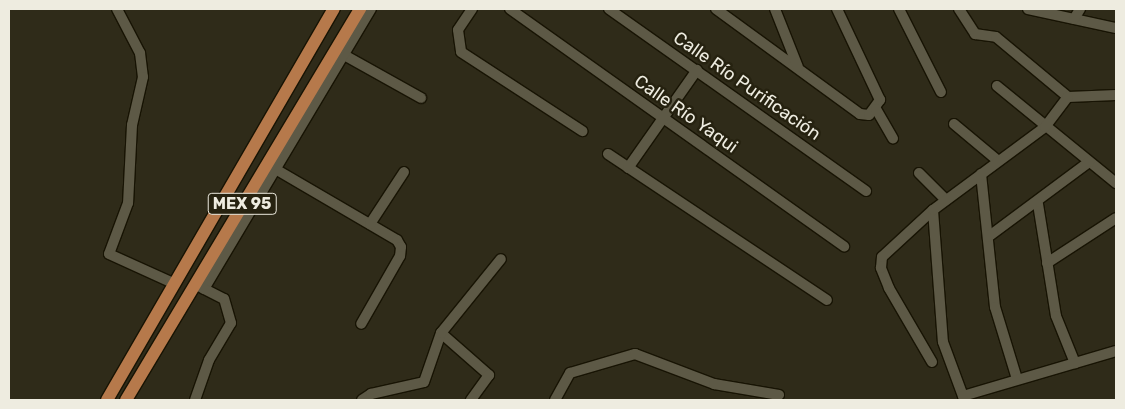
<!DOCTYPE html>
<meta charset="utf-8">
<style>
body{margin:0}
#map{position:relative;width:1125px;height:409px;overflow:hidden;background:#2f2b19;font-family:Rubik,sans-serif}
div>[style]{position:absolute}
.roads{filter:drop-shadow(1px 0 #181404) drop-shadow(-1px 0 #181404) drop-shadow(0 1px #181404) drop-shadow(0 -1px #181404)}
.minor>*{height:10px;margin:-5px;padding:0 5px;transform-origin:5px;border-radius:5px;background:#5d5946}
.major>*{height:12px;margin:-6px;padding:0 6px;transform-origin:6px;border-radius:6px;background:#b6794b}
span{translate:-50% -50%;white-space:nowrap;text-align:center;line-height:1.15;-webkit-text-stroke:5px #262210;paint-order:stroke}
.shield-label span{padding:1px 4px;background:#262210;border:1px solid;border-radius:4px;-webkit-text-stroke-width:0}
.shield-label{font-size:16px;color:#eeece0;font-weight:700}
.street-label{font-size:18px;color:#eeece0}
.frame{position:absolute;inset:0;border:10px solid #eeece0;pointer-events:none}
</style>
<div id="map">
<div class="roads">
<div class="minor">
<div style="left:117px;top:9px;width:50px;rotate:62.4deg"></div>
<div style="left:140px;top:53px;width:24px;rotate:83deg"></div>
<div style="left:143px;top:77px;width:49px;rotate:102.9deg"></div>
<div style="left:132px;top:125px;width:78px;rotate:92.9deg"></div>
<div style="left:128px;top:203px;width:54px;rotate:110.4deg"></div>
<div style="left:109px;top:254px;width:70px;rotate:24.4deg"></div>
<div style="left:472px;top:9px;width:25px;rotate:124deg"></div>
<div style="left:458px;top:30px;width:22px;rotate:82deg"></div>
<div style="left:461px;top:52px;width:145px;rotate:33.1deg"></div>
<div style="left:510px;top:9px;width:410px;rotate:35.4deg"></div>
<div style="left:609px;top:9px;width:315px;rotate:35.3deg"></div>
<div style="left:716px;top:9px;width:178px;rotate:36.1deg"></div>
<div style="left:860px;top:114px;width:9px;rotate:6deg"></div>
<div style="left:869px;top:115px;width:19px;rotate:-54deg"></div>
<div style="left:880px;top:100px;width:101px;rotate:-115.3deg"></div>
<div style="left:775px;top:9px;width:62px;rotate:68.4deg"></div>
<div style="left:899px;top:9px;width:93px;rotate:63.2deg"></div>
<div style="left:959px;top:9px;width:30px;rotate:57deg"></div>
<div style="left:975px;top:34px;width:21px;rotate:8deg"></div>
<div style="left:996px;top:37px;width:94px;rotate:39.8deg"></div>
<div style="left:1068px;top:97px;width:48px;rotate:-2.4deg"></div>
<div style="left:1028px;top:9px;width:90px;rotate:12.2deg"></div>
<div style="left:1074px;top:19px;width:12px;rotate:-59deg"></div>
<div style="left:346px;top:56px;width:86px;rotate:29.2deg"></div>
<div style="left:997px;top:86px;width:154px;rotate:39.2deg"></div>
<div style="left:876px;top:109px;width:34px;rotate:60deg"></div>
<div style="left:954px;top:124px;width:56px;rotate:39.9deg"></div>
<div style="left:608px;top:154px;width:263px;rotate:33.7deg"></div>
<div style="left:628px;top:168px;width:120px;rotate:-54.9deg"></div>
<div style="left:277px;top:170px;width:139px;rotate:30.3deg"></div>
<div style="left:397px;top:240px;width:8px;rotate:60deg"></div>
<div style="left:401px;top:247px;width:9px;rotate:96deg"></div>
<div style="left:400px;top:256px;width:78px;rotate:119.8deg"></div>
<div style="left:919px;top:173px;width:38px;rotate:45deg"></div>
<div style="left:981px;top:174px;width:134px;rotate:84deg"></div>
<div style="left:995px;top:307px;width:75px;rotate:73deg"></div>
<div style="left:1038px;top:204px;width:113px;rotate:80.9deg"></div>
<div style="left:1056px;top:316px;width:51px;rotate:68deg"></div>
<div style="left:933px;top:210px;width:132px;rotate:85.7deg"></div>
<div style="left:943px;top:342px;width:58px;rotate:69.7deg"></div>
<div style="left:963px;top:396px;width:159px;rotate:-16.4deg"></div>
<div style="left:370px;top:224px;width:62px;rotate:-56.8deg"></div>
<div style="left:988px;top:237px;width:126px;rotate:-36.6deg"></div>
<div style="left:1047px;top:263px;width:82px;rotate:-33.1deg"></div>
<div style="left:204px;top:289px;width:326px;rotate:-59.2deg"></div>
<div style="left:441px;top:333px;width:64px;rotate:41.2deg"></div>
<div style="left:489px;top:375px;width:31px;rotate:126deg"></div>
<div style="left:932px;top:362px;width:86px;rotate:-120.2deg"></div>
<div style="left:889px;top:288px;width:22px;rotate:-112deg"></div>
<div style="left:881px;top:268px;width:11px;rotate:-85deg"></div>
<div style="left:882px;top:257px;width:69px;rotate:-42.7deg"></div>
<div style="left:933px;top:210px;width:139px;rotate:-36.5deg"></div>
<div style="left:1045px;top:127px;width:38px;rotate:-53deg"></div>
<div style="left:195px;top:400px;width:42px;rotate:-70.7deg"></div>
<div style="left:209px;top:360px;width:43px;rotate:-59.3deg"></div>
<div style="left:231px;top:323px;width:25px;rotate:-106deg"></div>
<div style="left:224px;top:299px;width:27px;rotate:-153deg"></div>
<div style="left:362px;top:400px;width:11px;rotate:-34deg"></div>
<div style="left:371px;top:394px;width:54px;rotate:-12.8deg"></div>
<div style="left:424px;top:382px;width:52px;rotate:-70.9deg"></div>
<div style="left:441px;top:333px;width:95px;rotate:-51deg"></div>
<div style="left:555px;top:400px;width:31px;rotate:-61deg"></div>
<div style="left:570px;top:373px;width:68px;rotate:-16.3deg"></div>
<div style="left:635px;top:354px;width:85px;rotate:20.8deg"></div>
<div style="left:714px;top:384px;width:66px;rotate:9.6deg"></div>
</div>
<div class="major">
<div style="left:107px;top:400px;width:452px;rotate:-59.9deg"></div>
<div style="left:126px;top:400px;width:456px;rotate:-59.1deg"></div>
</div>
</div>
<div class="shield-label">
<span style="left:242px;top:204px">MEX 95</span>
</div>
<div class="street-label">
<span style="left:747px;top:86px;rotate:35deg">Calle Río Purificación</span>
<span style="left:686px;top:114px;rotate:35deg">Calle Río Yaqui</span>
</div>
<div class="frame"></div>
</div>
